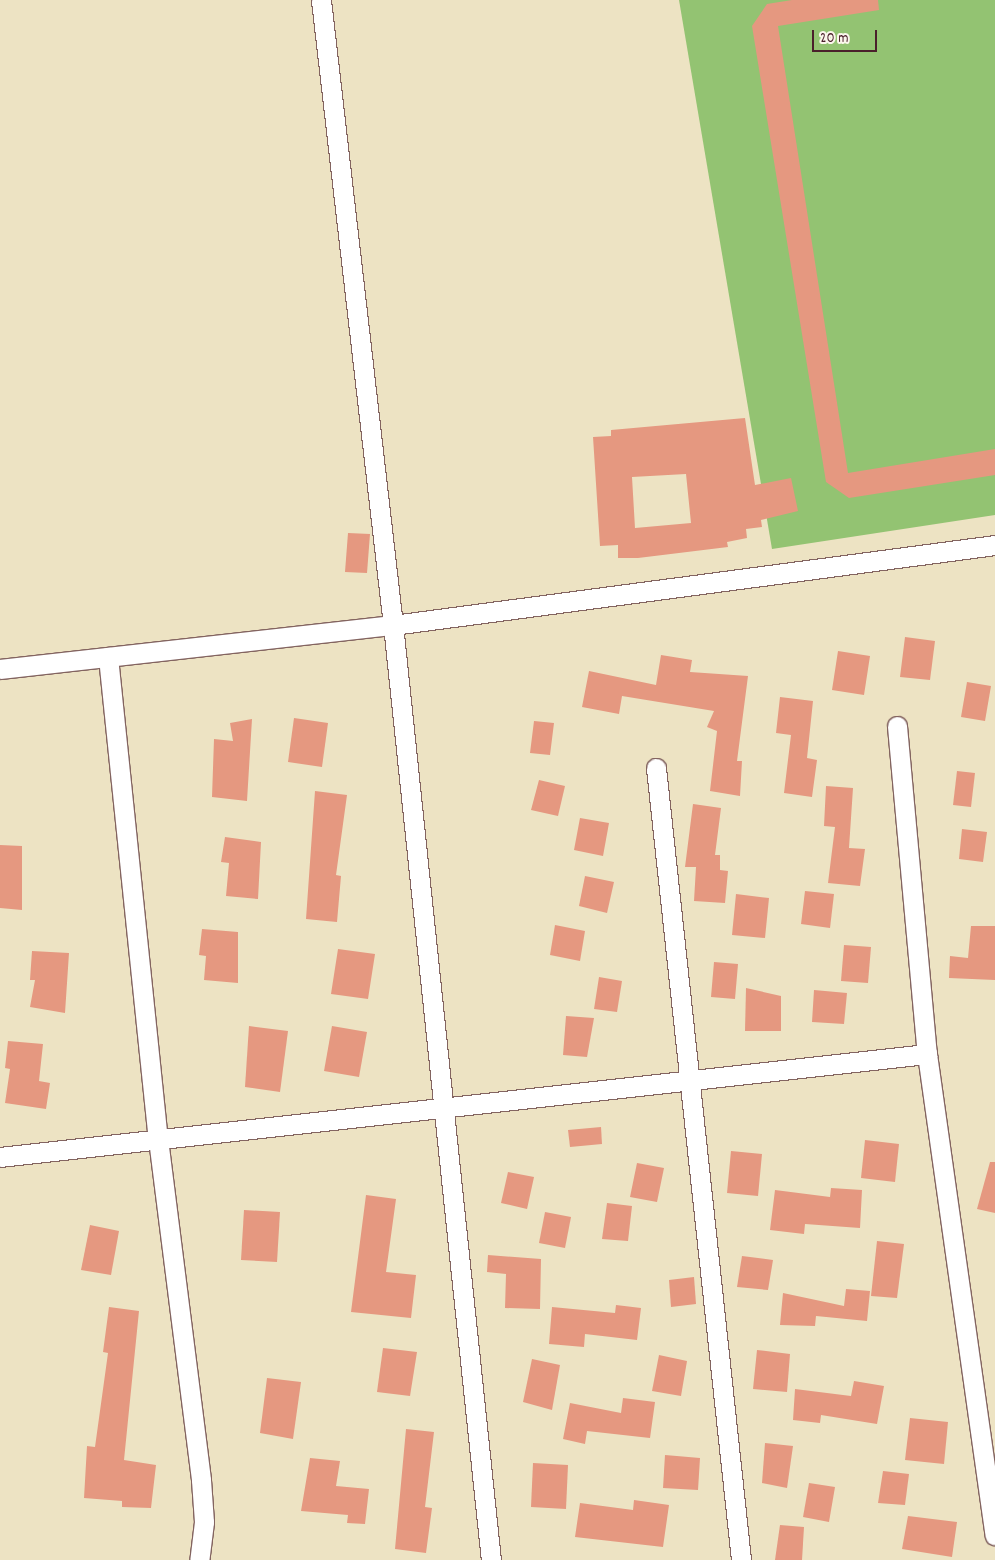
<!DOCTYPE html>
<style>
body{margin:0}
#map{position:relative;width:995px;height:1560px;overflow:hidden;background:#ede3c3;font-family:Dekko,sans-serif}
div>[style]{position:absolute}
.green>*{inset:0;background:#93c372}
.building>*{inset:0;background:#e59880}
.roads{filter:drop-shadow(1px 0 #836460) drop-shadow(-1px 0 #836460) drop-shadow(0 1px #836460) drop-shadow(0 -1px #836460)}
.street>*{height:19px;margin:-9.5px;padding:0 9.5px;transform-origin:9.5px;border-radius:9.5px;background:#fff}
span{translate:-50% -50%;white-space:nowrap;text-align:center;line-height:1.15;-webkit-text-stroke:5px #fbf7ec;paint-order:stroke}
.scale{position:absolute;left:812px;top:30px;width:65px;height:22px;box-sizing:border-box;border:2px solid #4a1f2b;border-top:0;padding-left:6px;font-size:15px;line-height:18px;white-space:nowrap;color:#4a1f2b;-webkit-text-stroke:4px #fbf7ec;paint-order:stroke}
</style>
<div id="map">
<div class="green">
<div style="clip-path:polygon(679px 0,995px 0,995px 515px,772px 549px)"></div>
</div>
<div class="building">
<div style="clip-path:polygon(792px 0,878px 0,879px 10px,778px 26px,848px 473px,995px 449px,995px 475px,849px 498px,826px 482px,752px 26px,767px 4px)"></div>
<div style="clip-path:polygon(evenodd,745px 418px,755px 485px,791px 478px,798px 511px,761px 520px,762px 527px,746px 529px,747px 538px,727px 542px,728px 547px,638px 558px,618px 558px,618px 545px,600px 546px,593px 437px,611px 436px,611px 430px,745px 418px,686px 474px,691px 523px,635px 528px,632px 477px,686px 474px)"></div>
<div style="clip-path:polygon(348px 533px,370px 534px,367px 573px,345px 572px)"></div>
<div style="clip-path:polygon(905px 637px,935px 641px,930px 680px,900px 677px)"></div>
<div style="clip-path:polygon(838px 651px,870px 656px,864px 695px,832px 690px)"></div>
<div style="clip-path:polygon(661px 655px,692px 660px,690px 672px,748px 676px,737px 761px,742px 761px,740px 796px,710px 791px,717px 731px,707px 727px,714px 711px,622px 696px,619px 714px,582px 707px,589px 671px,656px 685px)"></div>
<div style="clip-path:polygon(967px 682px,991px 686px,985px 721px,961px 717px)"></div>
<div style="clip-path:polygon(780px 697px,813px 701px,807px 758px,817px 760px,812px 797px,784px 793px,791px 735px,776px 733px)"></div>
<div style="clip-path:polygon(294px 718px,328px 723px,322px 767px,288px 762px)"></div>
<div style="clip-path:polygon(252px 719px,247px 801px,212px 797px,214px 739px,233px 741px,230px 723px)"></div>
<div style="clip-path:polygon(534px 721px,554px 723px,550px 755px,530px 753px)"></div>
<div style="clip-path:polygon(957px 771px,975px 773px,971px 807px,953px 805px)"></div>
<div style="clip-path:polygon(539px 780px,565px 786px,558px 816px,531px 810px)"></div>
<div style="clip-path:polygon(826px 786px,853px 788px,849px 848px,865px 849px,860px 886px,828px 883px,835px 827px,824px 826px)"></div>
<div style="clip-path:polygon(315px 791px,347px 795px,336px 875px,341px 876px,337px 922px,306px 919px)"></div>
<div style="clip-path:polygon(693px 804px,721px 808px,715px 855px,720px 855px,720px 870px,728px 871px,725px 903px,694px 901px,696px 867px,685px 867px)"></div>
<div style="clip-path:polygon(580px 818px,609px 823px,603px 856px,574px 850px)"></div>
<div style="clip-path:polygon(962px 829px,987px 832px,983px 862px,959px 859px)"></div>
<div style="clip-path:polygon(225px 837px,261px 842px,258px 899px,226px 896px,229px 863px,221px 862px)"></div>
<div style="clip-path:polygon(0 845px,22px 846px,22px 910px,0 908px)"></div>
<div style="clip-path:polygon(585px 876px,614px 882px,607px 913px,579px 906px)"></div>
<div style="clip-path:polygon(805px 891px,834px 894px,830px 928px,801px 924px)"></div>
<div style="clip-path:polygon(736px 894px,769px 898px,765px 938px,732px 935px)"></div>
<div style="clip-path:polygon(555px 925px,585px 931px,580px 961px,550px 955px)"></div>
<div style="clip-path:polygon(971px 926px,995px 926px,995px 980px,949px 978px,950px 956px,968px 958px)"></div>
<div style="clip-path:polygon(202px 929px,238px 932px,238px 983px,204px 980px,206px 956px,199px 955px)"></div>
<div style="clip-path:polygon(844px 945px,871px 947px,868px 983px,841px 981px)"></div>
<div style="clip-path:polygon(338px 949px,375px 954px,368px 999px,331px 994px)"></div>
<div style="clip-path:polygon(32px 951px,69px 953px,65px 1013px,30px 1007px,35px 980px,30px 980px)"></div>
<div style="clip-path:polygon(714px 962px,738px 964px,735px 999px,711px 997px)"></div>
<div style="clip-path:polygon(599px 977px,622px 981px,617px 1012px,594px 1009px)"></div>
<div style="clip-path:polygon(746px 988px,781px 996px,781px 1031px,745px 1031px)"></div>
<div style="clip-path:polygon(814px 990px,847px 993px,844px 1024px,812px 1022px)"></div>
<div style="clip-path:polygon(566px 1016px,594px 1018px,587px 1057px,563px 1055px)"></div>
<div style="clip-path:polygon(249px 1026px,288px 1031px,280px 1092px,245px 1087px)"></div>
<div style="clip-path:polygon(332px 1026px,367px 1032px,359px 1077px,324px 1071px)"></div>
<div style="clip-path:polygon(8px 1041px,43px 1044px,39px 1081px,50px 1083px,46px 1109px,5px 1103px,10px 1069px,5px 1068px)"></div>
<div style="clip-path:polygon(601px 1127px,602px 1144px,570px 1147px,568px 1130px)"></div>
<div style="clip-path:polygon(865px 1140px,899px 1144px,895px 1182px,861px 1178px)"></div>
<div style="clip-path:polygon(731px 1151px,762px 1154px,758px 1196px,727px 1193px)"></div>
<div style="clip-path:polygon(990px 1162px,995px 1162px,995px 1213px,977px 1209px)"></div>
<div style="clip-path:polygon(637px 1163px,664px 1168px,657px 1202px,630px 1197px)"></div>
<div style="clip-path:polygon(508px 1172px,534px 1177px,527px 1209px,501px 1203px)"></div>
<div style="clip-path:polygon(831px 1188px,862px 1190px,860px 1228px,805px 1224px,804px 1234px,770px 1230px,775px 1190px,830px 1197px)"></div>
<div style="clip-path:polygon(366px 1195px,396px 1199px,386px 1272px,416px 1275px,411px 1318px,351px 1312px)"></div>
<div style="clip-path:polygon(607px 1203px,632px 1206px,628px 1241px,602px 1239px)"></div>
<div style="clip-path:polygon(244px 1210px,280px 1212px,277px 1262px,241px 1260px)"></div>
<div style="clip-path:polygon(545px 1212px,571px 1217px,565px 1248px,539px 1243px)"></div>
<div style="clip-path:polygon(90px 1225px,119px 1231px,111px 1275px,81px 1270px)"></div>
<div style="clip-path:polygon(877px 1241px,904px 1244px,897px 1298px,871px 1296px)"></div>
<div style="clip-path:polygon(488px 1255px,541px 1259px,540px 1309px,505px 1308px,506px 1274px,487px 1272px)"></div>
<div style="clip-path:polygon(742px 1256px,773px 1260px,768px 1290px,737px 1287px)"></div>
<div style="clip-path:polygon(694px 1277px,696px 1304px,671px 1307px,669px 1280px)"></div>
<div style="clip-path:polygon(846px 1289px,870px 1291px,867px 1321px,816px 1316px,815px 1326px,780px 1325px,783px 1293px,844px 1306px)"></div>
<div style="clip-path:polygon(616px 1305px,641px 1308px,637px 1340px,585px 1334px,584px 1347px,549px 1344px,552px 1307px,615px 1313px)"></div>
<div style="clip-path:polygon(109px 1307px,139px 1311px,124px 1460px,156px 1465px,151px 1508px,122px 1507px,122px 1501px,84px 1498px,87px 1446px,95px 1447px,108px 1353px,103px 1352px)"></div>
<div style="clip-path:polygon(383px 1348px,417px 1352px,410px 1396px,377px 1392px)"></div>
<div style="clip-path:polygon(757px 1350px,790px 1354px,787px 1392px,753px 1389px)"></div>
<div style="clip-path:polygon(659px 1355px,687px 1361px,681px 1396px,652px 1391px)"></div>
<div style="clip-path:polygon(532px 1359px,560px 1365px,552px 1410px,523px 1402px)"></div>
<div style="clip-path:polygon(267px 1378px,301px 1382px,293px 1439px,260px 1433px)"></div>
<div style="clip-path:polygon(854px 1381px,884px 1386px,877px 1424px,821px 1415px,820px 1423px,793px 1420px,795px 1389px,851px 1396px)"></div>
<div style="clip-path:polygon(623px 1398px,655px 1402px,650px 1438px,587px 1431px,585px 1444px,563px 1439px,570px 1403px,621px 1413px)"></div>
<div style="clip-path:polygon(910px 1418px,948px 1422px,944px 1464px,905px 1460px)"></div>
<div style="clip-path:polygon(406px 1429px,434px 1432px,425px 1507px,432px 1508px,426px 1553px,395px 1549px)"></div>
<div style="clip-path:polygon(765px 1443px,793px 1446px,787px 1488px,762px 1483px)"></div>
<div style="clip-path:polygon(665px 1455px,700px 1458px,698px 1490px,663px 1488px)"></div>
<div style="clip-path:polygon(310px 1458px,340px 1461px,336px 1486px,369px 1489px,365px 1524px,347px 1523px,348px 1515px,301px 1511px)"></div>
<div style="clip-path:polygon(533px 1463px,568px 1465px,566px 1509px,531px 1507px)"></div>
<div style="clip-path:polygon(883px 1471px,909px 1474px,905px 1505px,878px 1503px)"></div>
<div style="clip-path:polygon(809px 1483px,835px 1487px,829px 1522px,803px 1517px)"></div>
<div style="clip-path:polygon(634px 1500px,669px 1505px,663px 1547px,575px 1537px,580px 1503px,633px 1510px)"></div>
<div style="clip-path:polygon(908px 1516px,957px 1522px,952px 1557px,902px 1549px)"></div>
<div style="clip-path:polygon(780px 1525px,804px 1527px,802px 1560px,775px 1560px)"></div>
</div>
<div class="roads">
<div class="street">
<div style="left:321px;top:0;width:629px;rotate:83.43deg"></div>
<div style="left:393px;top:625px;width:940px;rotate:84.02deg"></div>
<div style="left:108px;top:657px;width:485px;rotate:84.1deg"></div>
<div style="left:158px;top:1139px;width:344px;rotate:82.8deg"></div>
<div style="left:201px;top:1480px;width:42px;rotate:85.9deg"></div>
<div style="left:204px;top:1522px;width:38px;rotate:97deg"></div>
<div style="left:0;top:669px;width:395px;rotate:-6.4deg"></div>
<div style="left:393px;top:625px;width:607px;rotate:-7.57deg"></div>
<div style="left:897px;top:726px;width:329px;rotate:84.8deg"></div>
<div style="left:927px;top:1054px;width:486px;rotate:82deg"></div>
<div style="left:656px;top:768px;width:797px;rotate:83.87deg"></div>
<div style="left:0;top:1157px;width:933px;rotate:-6.34deg"></div>
</div>
</div>
<div class="scale">20 m</div>
</div>
